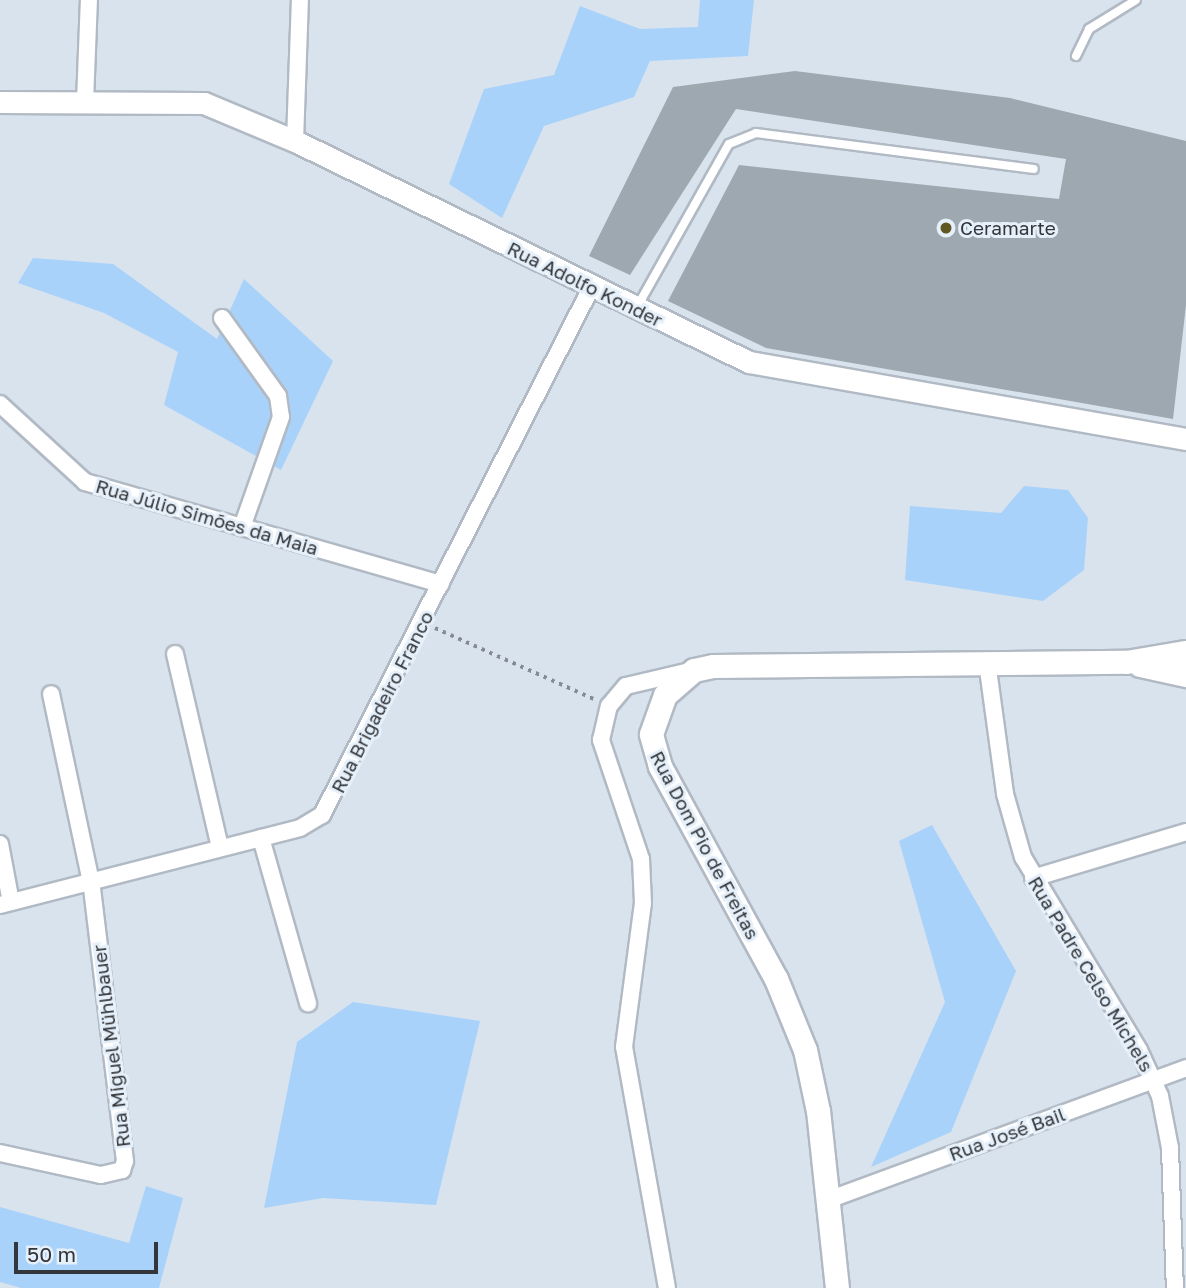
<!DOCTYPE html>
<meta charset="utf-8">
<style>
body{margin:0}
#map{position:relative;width:1186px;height:1288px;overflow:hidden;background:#d9e3ed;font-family:"Golos Text",sans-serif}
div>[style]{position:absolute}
.green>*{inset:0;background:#a9d2fb}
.building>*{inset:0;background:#9ea8b1}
.path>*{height:3.5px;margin-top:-1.75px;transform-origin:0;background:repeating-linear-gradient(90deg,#858b92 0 3.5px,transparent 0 8.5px)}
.roads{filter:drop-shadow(2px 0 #b1bac4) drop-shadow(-2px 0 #b1bac4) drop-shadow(0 2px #b1bac4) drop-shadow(0 -2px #b1bac4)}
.service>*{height:8px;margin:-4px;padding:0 4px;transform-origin:4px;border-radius:4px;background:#fff}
.minor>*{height:16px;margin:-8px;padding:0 8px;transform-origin:8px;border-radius:8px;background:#fff}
.tertiary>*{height:21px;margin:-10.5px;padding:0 10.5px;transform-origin:10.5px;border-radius:10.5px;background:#fff}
.secondary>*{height:23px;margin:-11.5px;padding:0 11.5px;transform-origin:11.5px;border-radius:11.5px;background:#fff}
.dots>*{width:19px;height:19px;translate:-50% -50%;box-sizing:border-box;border:4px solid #e6f0fa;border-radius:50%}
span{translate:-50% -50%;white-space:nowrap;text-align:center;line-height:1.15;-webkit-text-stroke:6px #e6f0fa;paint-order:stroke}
.poi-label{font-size:19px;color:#33363a}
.left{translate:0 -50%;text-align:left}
.street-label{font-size:19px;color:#33363a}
.scale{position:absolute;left:14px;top:1242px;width:144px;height:32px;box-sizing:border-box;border:4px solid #33363a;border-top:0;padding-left:9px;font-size:21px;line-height:24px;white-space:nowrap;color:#33363a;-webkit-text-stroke:5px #e6f0fa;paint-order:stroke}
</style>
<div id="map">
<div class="green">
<div style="clip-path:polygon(700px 0,754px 0,748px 56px,650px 61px,634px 97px,544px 126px,502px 218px,449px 184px,484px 89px,554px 75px,580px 6px,640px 29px,698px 27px)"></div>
<div style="clip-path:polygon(33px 258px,113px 264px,217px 339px,244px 279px,333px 361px,281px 470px,164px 405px,178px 352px,104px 313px,18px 283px)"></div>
<div style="clip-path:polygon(1024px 486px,1068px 490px,1088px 518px,1084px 570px,1043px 601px,905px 580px,910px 506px,1001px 513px)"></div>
<div style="clip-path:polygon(932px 825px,1016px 971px,951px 1132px,871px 1167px,945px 1002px,899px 841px)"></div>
<div style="clip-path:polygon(353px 1002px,480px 1021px,436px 1205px,323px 1198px,264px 1208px,297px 1042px)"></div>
<div style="clip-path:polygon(146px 1186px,183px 1198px,159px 1288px,21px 1288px,0 1282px,0 1207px,129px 1243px)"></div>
</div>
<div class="building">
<div style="clip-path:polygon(795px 71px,1010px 98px,1186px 141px,1186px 305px,1173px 419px,766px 348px,668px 301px,739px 165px,1059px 199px,1066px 159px,736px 109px,630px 275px,589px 256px,673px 87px)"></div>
</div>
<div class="path">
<div style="left:435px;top:628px;width:174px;rotate:24.1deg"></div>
</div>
<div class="roads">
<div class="service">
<div style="left:1076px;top:56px;width:30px;rotate:-64deg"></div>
<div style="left:1089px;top:29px;width:55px;rotate:-31.7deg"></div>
<div style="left:637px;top:307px;width:187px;rotate:-60.6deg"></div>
<div style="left:729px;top:144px;width:29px;rotate:-22deg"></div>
<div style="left:756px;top:133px;width:280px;rotate:7.4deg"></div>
</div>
<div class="minor">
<div style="left:85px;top:102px;width:102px;rotate:-87.8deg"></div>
<div style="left:295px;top:141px;width:141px;rotate:-88deg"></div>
<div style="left:222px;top:318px;width:96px;rotate:54.3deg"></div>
<div style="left:278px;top:396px;width:21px;rotate:82deg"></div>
<div style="left:281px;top:417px;width:117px;rotate:109.5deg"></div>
<div style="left:0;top:404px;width:115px;rotate:42.5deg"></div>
<div style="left:85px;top:482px;width:370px;rotate:16deg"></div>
<div style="left:175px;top:654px;width:199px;rotate:76.9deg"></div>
<div style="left:987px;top:662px;width:133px;rotate:82.2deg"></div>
<div style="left:1005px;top:794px;width:66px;rotate:74.1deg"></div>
<div style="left:1023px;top:857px;width:225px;rotate:59deg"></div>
<div style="left:1139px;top:1050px;width:51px;rotate:65.5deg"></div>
<div style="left:1160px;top:1096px;width:53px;rotate:79.1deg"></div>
<div style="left:1170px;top:1148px;width:140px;rotate:88deg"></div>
<div style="left:261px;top:838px;width:172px;rotate:74.1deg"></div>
<div style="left:0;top:844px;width:59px;rotate:79.3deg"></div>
<div style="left:1033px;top:878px;width:160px;rotate:-16.7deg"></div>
<div style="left:0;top:905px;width:310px;rotate:-14.4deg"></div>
<div style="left:300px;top:828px;width:26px;rotate:-31deg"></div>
<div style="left:322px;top:815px;width:592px;rotate:-62.96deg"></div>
<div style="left:0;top:1153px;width:103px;rotate:12.3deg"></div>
<div style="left:101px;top:1175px;width:22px;rotate:-13deg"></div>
<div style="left:122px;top:1170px;width:9px;rotate:-72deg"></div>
<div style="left:125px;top:1161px;width:281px;rotate:-96.9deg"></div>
<div style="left:91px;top:882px;width:192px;rotate:-102deg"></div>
<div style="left:828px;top:1200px;width:382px;rotate:-20.2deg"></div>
<div style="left:667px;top:1288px;width:245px;rotate:-100.1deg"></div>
<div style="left:624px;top:1047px;width:145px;rotate:-82.5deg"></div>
<div style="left:643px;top:903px;width:44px;rotate:-92.6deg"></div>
<div style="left:641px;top:859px;width:126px;rotate:-108.6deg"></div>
<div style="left:601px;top:740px;width:35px;rotate:-77deg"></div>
<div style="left:609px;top:706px;width:26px;rotate:-50deg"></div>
<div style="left:626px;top:686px;width:70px;rotate:-13.2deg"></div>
</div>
<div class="tertiary">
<div style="left:0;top:102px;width:204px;rotate:0.3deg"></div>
<div style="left:204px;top:103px;width:99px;rotate:22.7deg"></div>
<div style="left:295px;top:141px;width:505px;rotate:25.96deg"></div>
<div style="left:749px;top:362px;width:444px;rotate:10deg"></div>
</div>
<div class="secondary">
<div style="left:1140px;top:665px;width:47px;rotate:12.3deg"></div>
<div style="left:837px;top:1288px;width:178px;rotate:-96.1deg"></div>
<div style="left:818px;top:1111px;width:62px;rotate:-102deg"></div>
<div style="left:805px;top:1050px;width:77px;rotate:-112.2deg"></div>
<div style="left:776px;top:979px;width:243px;rotate:-118.6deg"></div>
<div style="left:660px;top:766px;width:33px;rotate:-106deg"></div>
<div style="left:651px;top:734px;width:41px;rotate:-70.3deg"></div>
<div style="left:665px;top:695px;width:38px;rotate:-41deg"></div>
<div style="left:694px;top:670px;width:19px;rotate:-12deg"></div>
<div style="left:713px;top:666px;width:413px;rotate:-0.6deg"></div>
<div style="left:1126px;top:662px;width:61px;rotate:-9.5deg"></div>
</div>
</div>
<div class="dots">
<div style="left:946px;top:228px;background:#605723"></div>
</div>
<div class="poi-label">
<span class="left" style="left:960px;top:228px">Ceramarte</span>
</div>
<div class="street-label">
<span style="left:585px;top:284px;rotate:26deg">Rua Adolfo Konder</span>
<span style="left:207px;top:517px;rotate:16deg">Rua Júlio Simões da Maia</span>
<span style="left:382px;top:702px;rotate:-63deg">Rua Brigadeiro Franco</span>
<span style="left:705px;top:845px;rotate:62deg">Rua Dom Pio de Freitas</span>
<span style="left:1091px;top:974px;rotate:59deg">Rua Padre Celso Michels</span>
<span style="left:111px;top:1046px;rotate:-97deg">Rua Miguel Mühlbauer</span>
<span style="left:1007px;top:1134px;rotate:-20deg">Rua José Bail</span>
</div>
<div class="scale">50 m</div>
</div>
